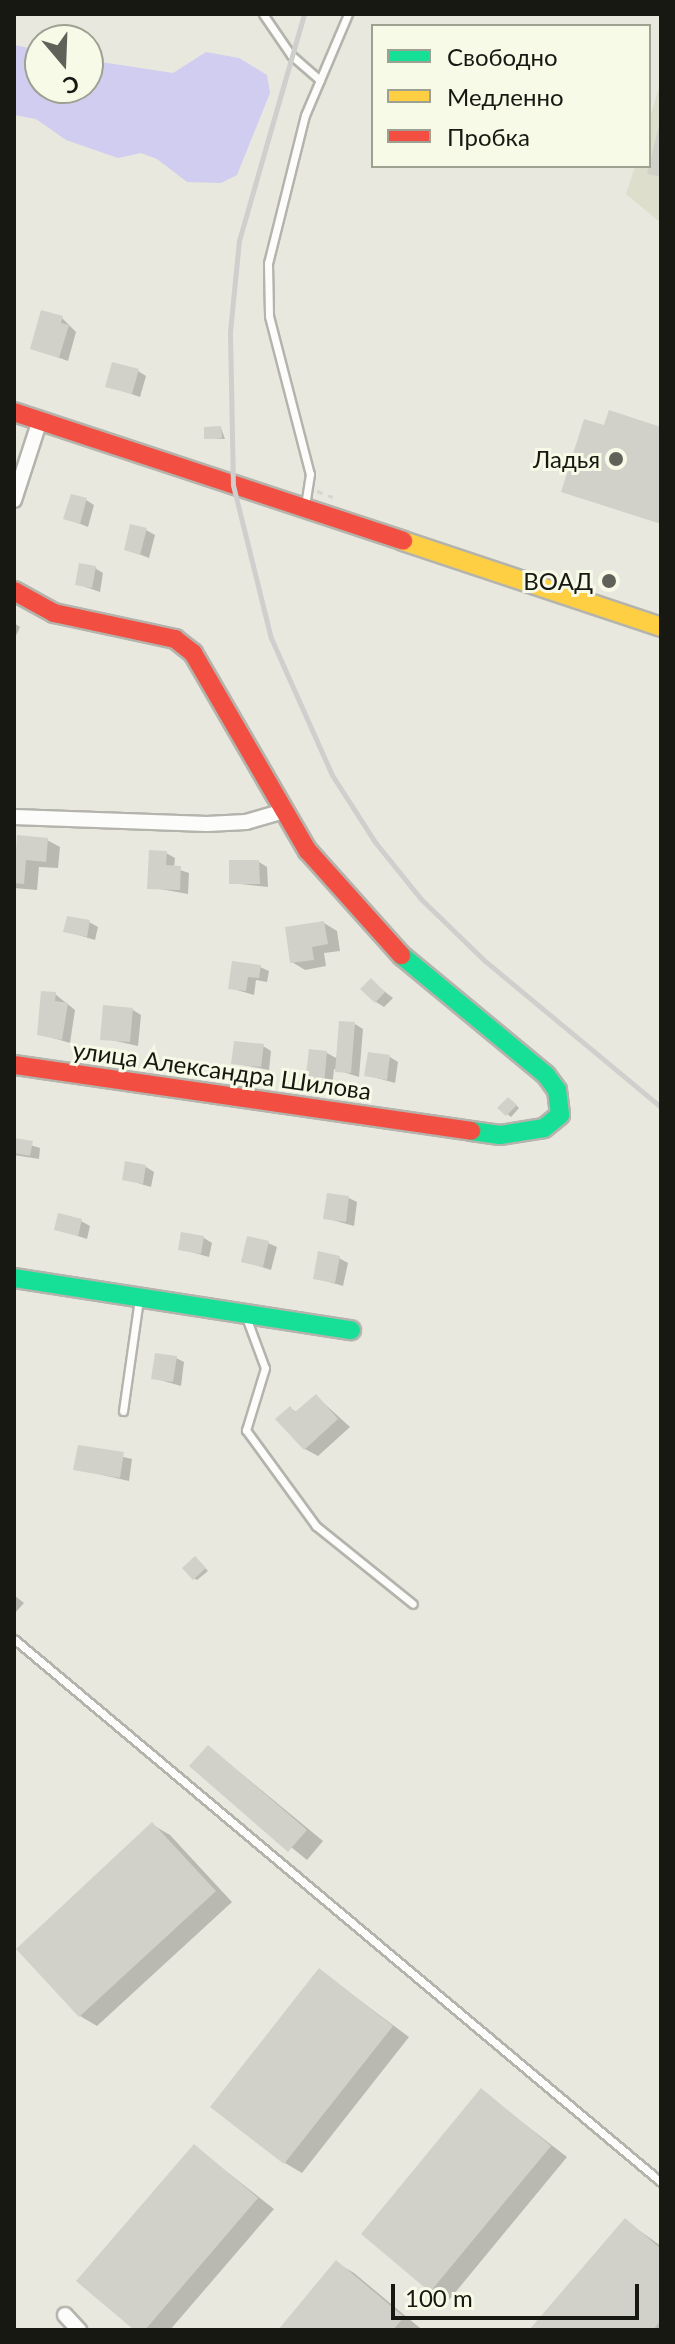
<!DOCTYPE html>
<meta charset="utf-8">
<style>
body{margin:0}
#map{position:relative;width:675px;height:2344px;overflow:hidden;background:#e8e8de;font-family:Lato,sans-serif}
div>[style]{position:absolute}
.built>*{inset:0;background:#dddecc}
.water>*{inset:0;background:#d0cdf0}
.shadow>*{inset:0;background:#0003}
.building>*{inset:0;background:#d1d1c9}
.path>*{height:3px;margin-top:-1.5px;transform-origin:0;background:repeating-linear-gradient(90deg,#d5d5d3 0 6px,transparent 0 12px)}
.roads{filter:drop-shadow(2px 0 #b4b4ad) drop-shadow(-2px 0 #b4b4ad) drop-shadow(0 2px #b4b4ad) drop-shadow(0 -2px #b4b4ad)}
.lane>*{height:7px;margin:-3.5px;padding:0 3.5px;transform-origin:3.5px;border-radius:3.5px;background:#fcfcfa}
.street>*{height:14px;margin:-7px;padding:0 7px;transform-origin:7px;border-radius:7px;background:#fcfcfa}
.fast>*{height:18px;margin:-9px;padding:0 9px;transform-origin:9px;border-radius:9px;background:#16e098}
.slow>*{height:18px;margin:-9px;padding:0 9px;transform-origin:9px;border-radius:9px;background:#ffcf43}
.jam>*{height:18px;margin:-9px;padding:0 9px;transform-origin:9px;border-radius:9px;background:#f24e42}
.rail>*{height:5px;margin:-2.5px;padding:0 2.5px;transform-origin:2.5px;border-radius:2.5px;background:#cfcfcd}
.dots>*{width:22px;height:22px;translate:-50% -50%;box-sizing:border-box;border:4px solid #f8fae8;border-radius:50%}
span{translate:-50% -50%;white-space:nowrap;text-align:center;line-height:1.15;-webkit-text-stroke:6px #f8fae8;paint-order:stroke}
.poi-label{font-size:24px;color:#171811}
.right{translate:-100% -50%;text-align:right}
.street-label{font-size:24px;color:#171811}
.frame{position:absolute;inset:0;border:16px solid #171811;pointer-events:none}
.legend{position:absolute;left:371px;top:24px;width:280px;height:144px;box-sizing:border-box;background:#f8fae8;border:2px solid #9ea092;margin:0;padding:10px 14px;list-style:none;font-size:24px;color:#171811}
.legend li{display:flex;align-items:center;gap:16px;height:40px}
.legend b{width:40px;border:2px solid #9ea092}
.north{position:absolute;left:24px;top:24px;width:80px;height:80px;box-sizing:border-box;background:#f8fae8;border:2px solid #9ea092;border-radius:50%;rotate:161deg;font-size:22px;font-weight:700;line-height:32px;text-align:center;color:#171811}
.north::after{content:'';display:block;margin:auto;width:28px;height:36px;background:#606159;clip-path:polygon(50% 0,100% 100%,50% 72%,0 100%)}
.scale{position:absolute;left:391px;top:2284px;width:248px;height:36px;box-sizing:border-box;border:4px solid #171811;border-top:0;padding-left:10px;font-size:24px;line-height:28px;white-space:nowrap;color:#171811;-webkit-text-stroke:6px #f8fae8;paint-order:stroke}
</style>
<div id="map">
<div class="built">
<div style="clip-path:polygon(661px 81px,661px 223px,626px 194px,635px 166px,649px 166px,649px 120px)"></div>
</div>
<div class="water">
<div style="clip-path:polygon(14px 45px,40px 50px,40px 88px,88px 88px,88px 60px,173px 73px,206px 52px,239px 58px,267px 75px,270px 93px,237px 175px,221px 183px,187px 182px,157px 159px,141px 153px,118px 158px,66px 140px,36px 119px,14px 115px)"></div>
</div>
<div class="shadow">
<div style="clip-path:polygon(62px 318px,76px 332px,68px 361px,32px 348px)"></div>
<div style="clip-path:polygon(138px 371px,146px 376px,140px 397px,108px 386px)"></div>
<div style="clip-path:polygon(221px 428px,225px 439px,206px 438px)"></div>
<div style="clip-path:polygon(86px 500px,94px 505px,88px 527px,66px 518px)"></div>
<div style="clip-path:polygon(146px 530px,155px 535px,149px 558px,126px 549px)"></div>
<div style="clip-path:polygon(95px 568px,103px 573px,100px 592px,77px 584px)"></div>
<div style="clip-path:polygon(14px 623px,20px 627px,14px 640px)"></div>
<div style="clip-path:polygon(47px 840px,60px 847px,58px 868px,39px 867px,37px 890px,14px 888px,14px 852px)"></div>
<div style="clip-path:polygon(166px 853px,175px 858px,174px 868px,189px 873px,188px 894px,149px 887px)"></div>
<div style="clip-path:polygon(259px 862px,267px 867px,268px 887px,231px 883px)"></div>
<div style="clip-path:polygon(89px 922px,98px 927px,95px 940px,65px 931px)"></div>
<div style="clip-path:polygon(324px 923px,337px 931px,340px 951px,324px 953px,326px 966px,305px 970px,292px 962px)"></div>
<div style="clip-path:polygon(260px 967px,269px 971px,267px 982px,256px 980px,254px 995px,230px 988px)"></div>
<div style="clip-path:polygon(371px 981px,393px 998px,384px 1007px,376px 1002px)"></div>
<div style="clip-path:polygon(55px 994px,75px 1010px,70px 1043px,39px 1034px)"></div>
<div style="clip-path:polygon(133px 1010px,141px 1015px,138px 1046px,102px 1038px)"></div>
<div style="clip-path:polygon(355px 1024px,363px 1029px,359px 1077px,334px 1069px,332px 1088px,307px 1081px,327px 1053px,338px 1059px)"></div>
<div style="clip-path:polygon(263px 1046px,271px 1051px,269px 1070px,233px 1063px)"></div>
<div style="clip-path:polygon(390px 1057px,398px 1062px,395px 1083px,366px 1075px)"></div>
<div style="clip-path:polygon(512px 1101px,519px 1108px,511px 1117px,500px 1108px)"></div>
<div style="clip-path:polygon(14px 1140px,40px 1148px,39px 1159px,14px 1155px)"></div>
<div style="clip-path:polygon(146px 1167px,154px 1172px,151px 1187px,124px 1179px)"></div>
<div style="clip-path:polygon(349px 1198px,357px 1202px,354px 1226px,325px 1218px)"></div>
<div style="clip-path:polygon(81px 1221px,90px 1226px,87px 1239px,56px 1229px)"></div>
<div style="clip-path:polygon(204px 1238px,212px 1243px,209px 1257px,180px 1249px)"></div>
<div style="clip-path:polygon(268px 1243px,277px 1247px,271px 1270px,243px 1261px)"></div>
<div style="clip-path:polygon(339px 1258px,348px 1263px,343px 1286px,315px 1278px)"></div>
<div style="clip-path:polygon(176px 1358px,184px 1362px,181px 1386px,153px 1378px)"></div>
<div style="clip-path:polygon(316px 1396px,350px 1427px,318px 1456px,305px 1449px,290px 1408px,298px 1413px)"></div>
<div style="clip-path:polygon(79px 1447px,132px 1459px,129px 1481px,76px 1469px)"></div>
<div style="clip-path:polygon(198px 1560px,208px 1571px,197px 1580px,194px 1578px)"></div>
<div style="clip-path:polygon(14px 1595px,24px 1603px,14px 1614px)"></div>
<div style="clip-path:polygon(209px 1747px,323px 1841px,307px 1860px,192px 1766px)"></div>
<div style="clip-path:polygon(153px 1825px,170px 1835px,232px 1902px,97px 2026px,80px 2016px)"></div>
<div style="clip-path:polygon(319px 1970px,409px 2037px,302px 2173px,285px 2163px)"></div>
<div style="clip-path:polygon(482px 2091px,567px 2157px,449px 2300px,432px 2290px)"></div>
<div style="clip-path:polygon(194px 2146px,274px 2209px,170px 2330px,137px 2330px)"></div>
<div style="clip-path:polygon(626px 2221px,661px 2246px,661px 2330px,532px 2330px)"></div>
<div style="clip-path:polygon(337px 2263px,354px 2273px,420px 2328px,281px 2330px)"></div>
</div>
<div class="building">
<div style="clip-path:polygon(660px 122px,661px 122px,661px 177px,647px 174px)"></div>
<div style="clip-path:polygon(41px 310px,63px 316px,61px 323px,69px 325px,59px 358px,30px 349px)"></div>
<div style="clip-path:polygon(112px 362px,139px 369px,132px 394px,105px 387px)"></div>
<div style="clip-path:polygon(609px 410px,661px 427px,661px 524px,561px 492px,584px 419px,604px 425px)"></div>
<div style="clip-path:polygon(221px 426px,222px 438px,204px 439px,204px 427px)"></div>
<div style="clip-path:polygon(71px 494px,87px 498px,80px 524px,63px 519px)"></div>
<div style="clip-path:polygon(130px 524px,147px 528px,140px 555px,124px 550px)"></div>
<div style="clip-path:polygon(79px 563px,96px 566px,92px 588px,75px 585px)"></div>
<div style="clip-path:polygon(17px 835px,48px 838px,46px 862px,26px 860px,24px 884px,14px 883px)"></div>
<div style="clip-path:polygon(149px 850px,167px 851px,166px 865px,181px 866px,180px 890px,147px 889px)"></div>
<div style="clip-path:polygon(229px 860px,259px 860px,260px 884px,229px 884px)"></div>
<div style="clip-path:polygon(67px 916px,90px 920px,87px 937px,63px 932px)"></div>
<div style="clip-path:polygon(324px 921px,328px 944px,312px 947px,314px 960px,290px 963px,285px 927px)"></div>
<div style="clip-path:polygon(232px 961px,261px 965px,259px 978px,248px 977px,246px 991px,228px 989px)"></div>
<div style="clip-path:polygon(371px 978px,385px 992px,375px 1003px,360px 989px)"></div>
<div style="clip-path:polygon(41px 991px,56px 992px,55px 1001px,68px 1003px,62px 1040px,37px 1035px)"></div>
<div style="clip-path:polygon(103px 1005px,133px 1008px,130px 1042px,100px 1040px)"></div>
<div style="clip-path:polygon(339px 1021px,355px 1022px,351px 1073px,335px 1072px)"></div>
<div style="clip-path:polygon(234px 1041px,264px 1044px,261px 1067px,231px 1064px)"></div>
<div style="clip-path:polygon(309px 1049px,327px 1051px,324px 1084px,305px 1082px)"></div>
<div style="clip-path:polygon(368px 1052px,390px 1055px,387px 1080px,364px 1076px)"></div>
<div style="clip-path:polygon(508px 1097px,517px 1105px,506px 1116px,497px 1108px)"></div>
<div style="clip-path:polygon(14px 1138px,33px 1141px,30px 1156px,14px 1153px)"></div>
<div style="clip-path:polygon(125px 1161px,146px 1165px,143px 1184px,122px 1180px)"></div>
<div style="clip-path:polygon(327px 1193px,349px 1196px,346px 1222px,323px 1219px)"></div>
<div style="clip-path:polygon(58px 1213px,82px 1219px,78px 1236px,54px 1230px)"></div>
<div style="clip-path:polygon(181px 1232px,204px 1236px,201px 1254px,178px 1250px)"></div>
<div style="clip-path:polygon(247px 1236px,269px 1241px,263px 1267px,241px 1262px)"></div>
<div style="clip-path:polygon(318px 1251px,340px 1256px,335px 1283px,313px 1279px)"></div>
<div style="clip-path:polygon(155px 1353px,177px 1356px,173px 1382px,151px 1379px)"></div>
<div style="clip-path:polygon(316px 1394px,338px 1419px,304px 1450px,275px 1419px,290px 1406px,295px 1412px)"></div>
<div style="clip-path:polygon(78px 1445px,124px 1452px,120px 1478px,73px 1470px)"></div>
<div style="clip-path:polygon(195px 1556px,206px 1568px,193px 1580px,182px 1568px)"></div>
<div style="clip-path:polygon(208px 1745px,307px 1830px,288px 1852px,189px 1766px)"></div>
<div style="clip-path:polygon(152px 1822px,216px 1891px,79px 2017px,16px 1949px)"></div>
<div style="clip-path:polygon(319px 1968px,393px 2026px,284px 2164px,210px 2107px)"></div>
<div style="clip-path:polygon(481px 2088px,551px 2146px,430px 2292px,361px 2234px)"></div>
<div style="clip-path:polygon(194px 2144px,258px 2198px,145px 2330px,134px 2330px,76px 2281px)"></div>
<div style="clip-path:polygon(625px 2218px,661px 2249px,661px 2320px,653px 2330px,529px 2330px)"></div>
<div style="clip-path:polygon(336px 2260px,404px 2317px,393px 2330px,278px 2330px)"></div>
</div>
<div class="path">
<div style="left:317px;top:491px;width:17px;rotate:21deg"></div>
</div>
<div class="roads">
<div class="lane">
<div style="left:263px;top:14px;width:50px;rotate:55.7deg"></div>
<div style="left:291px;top:55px;width:38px;rotate:41deg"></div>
<div style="left:320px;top:80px;width:38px;rotate:113deg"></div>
<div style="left:305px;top:115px;width:153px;rotate:104deg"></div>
<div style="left:268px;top:263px;width:53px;rotate:88.9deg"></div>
<div style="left:269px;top:316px;width:163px;rotate:75.5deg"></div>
<div style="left:310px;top:474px;width:33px;rotate:99deg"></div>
<div style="left:320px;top:80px;width:72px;rotate:-67deg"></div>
<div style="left:246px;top:1317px;width:54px;rotate:69.6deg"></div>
<div style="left:265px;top:1368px;width:65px;rotate:107deg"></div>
<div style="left:246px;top:1430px;width:119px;rotate:53.9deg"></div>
<div style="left:316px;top:1526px;width:124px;rotate:38.8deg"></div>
<div style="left:123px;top:1411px;width:113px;rotate:-81.9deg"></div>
<div style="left:14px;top:1639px;width:845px;rotate:40.01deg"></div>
</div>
<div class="street">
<div style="left:14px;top:500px;width:84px;rotate:-72deg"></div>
<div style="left:14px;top:817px;width:193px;rotate:2.1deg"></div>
<div style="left:207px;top:824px;width:39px;rotate:-3deg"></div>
<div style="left:246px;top:822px;width:36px;rotate:-16deg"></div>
<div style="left:65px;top:2315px;width:21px;rotate:47deg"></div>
</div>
<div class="fast">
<div style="left:401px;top:955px;width:188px;rotate:39.6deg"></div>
<div style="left:546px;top:1075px;width:19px;rotate:54deg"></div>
<div style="left:557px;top:1090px;width:25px;rotate:83deg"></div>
<div style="left:560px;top:1115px;width:21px;rotate:141deg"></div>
<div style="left:544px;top:1128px;width:45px;rotate:171deg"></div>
<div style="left:500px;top:1135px;width:29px;rotate:-172deg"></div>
<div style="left:14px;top:1278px;width:341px;rotate:8.8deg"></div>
</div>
<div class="slow">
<div style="left:403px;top:541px;width:272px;rotate:18.4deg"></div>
</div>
<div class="jam">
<div style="left:14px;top:412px;width:410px;rotate:18.3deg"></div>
<div style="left:14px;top:591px;width:46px;rotate:28.8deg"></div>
<div style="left:54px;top:613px;width:124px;rotate:12.1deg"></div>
<div style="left:175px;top:639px;width:23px;rotate:38deg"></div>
<div style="left:193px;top:653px;width:229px;rotate:59.9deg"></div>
<div style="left:308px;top:851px;width:140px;rotate:48.2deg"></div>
<div style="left:14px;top:1065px;width:462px;rotate:8.2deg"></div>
</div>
</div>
<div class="rail">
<div style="left:304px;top:14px;width:235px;rotate:106deg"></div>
<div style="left:239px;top:240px;width:92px;rotate:95.6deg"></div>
<div style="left:230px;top:332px;width:153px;rotate:88.9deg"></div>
<div style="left:233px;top:485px;width:158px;rotate:76.1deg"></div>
<div style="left:271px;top:638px;width:150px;rotate:66deg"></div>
<div style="left:332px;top:775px;width:80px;rotate:57.3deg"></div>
<div style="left:375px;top:842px;width:73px;rotate:51.1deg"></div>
<div style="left:421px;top:899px;width:89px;rotate:44.1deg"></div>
<div style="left:485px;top:961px;width:229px;rotate:39.7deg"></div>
</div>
<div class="dots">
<div style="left:616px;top:459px;background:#606159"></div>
<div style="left:609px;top:581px;background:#606159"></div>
</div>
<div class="poi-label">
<span class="right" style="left:600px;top:459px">Ладья</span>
<span class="right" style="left:593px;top:581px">ВОАД</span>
</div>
<div class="street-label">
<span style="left:222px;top:1070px;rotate:8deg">улица Александра Шилова</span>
</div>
<div class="frame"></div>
<ul class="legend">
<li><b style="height:10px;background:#16e098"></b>Свободно</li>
<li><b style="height:10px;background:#ffcf43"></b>Медленно</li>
<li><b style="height:10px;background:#f24e42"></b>Пробка</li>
</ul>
<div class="north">С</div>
<div class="scale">100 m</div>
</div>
